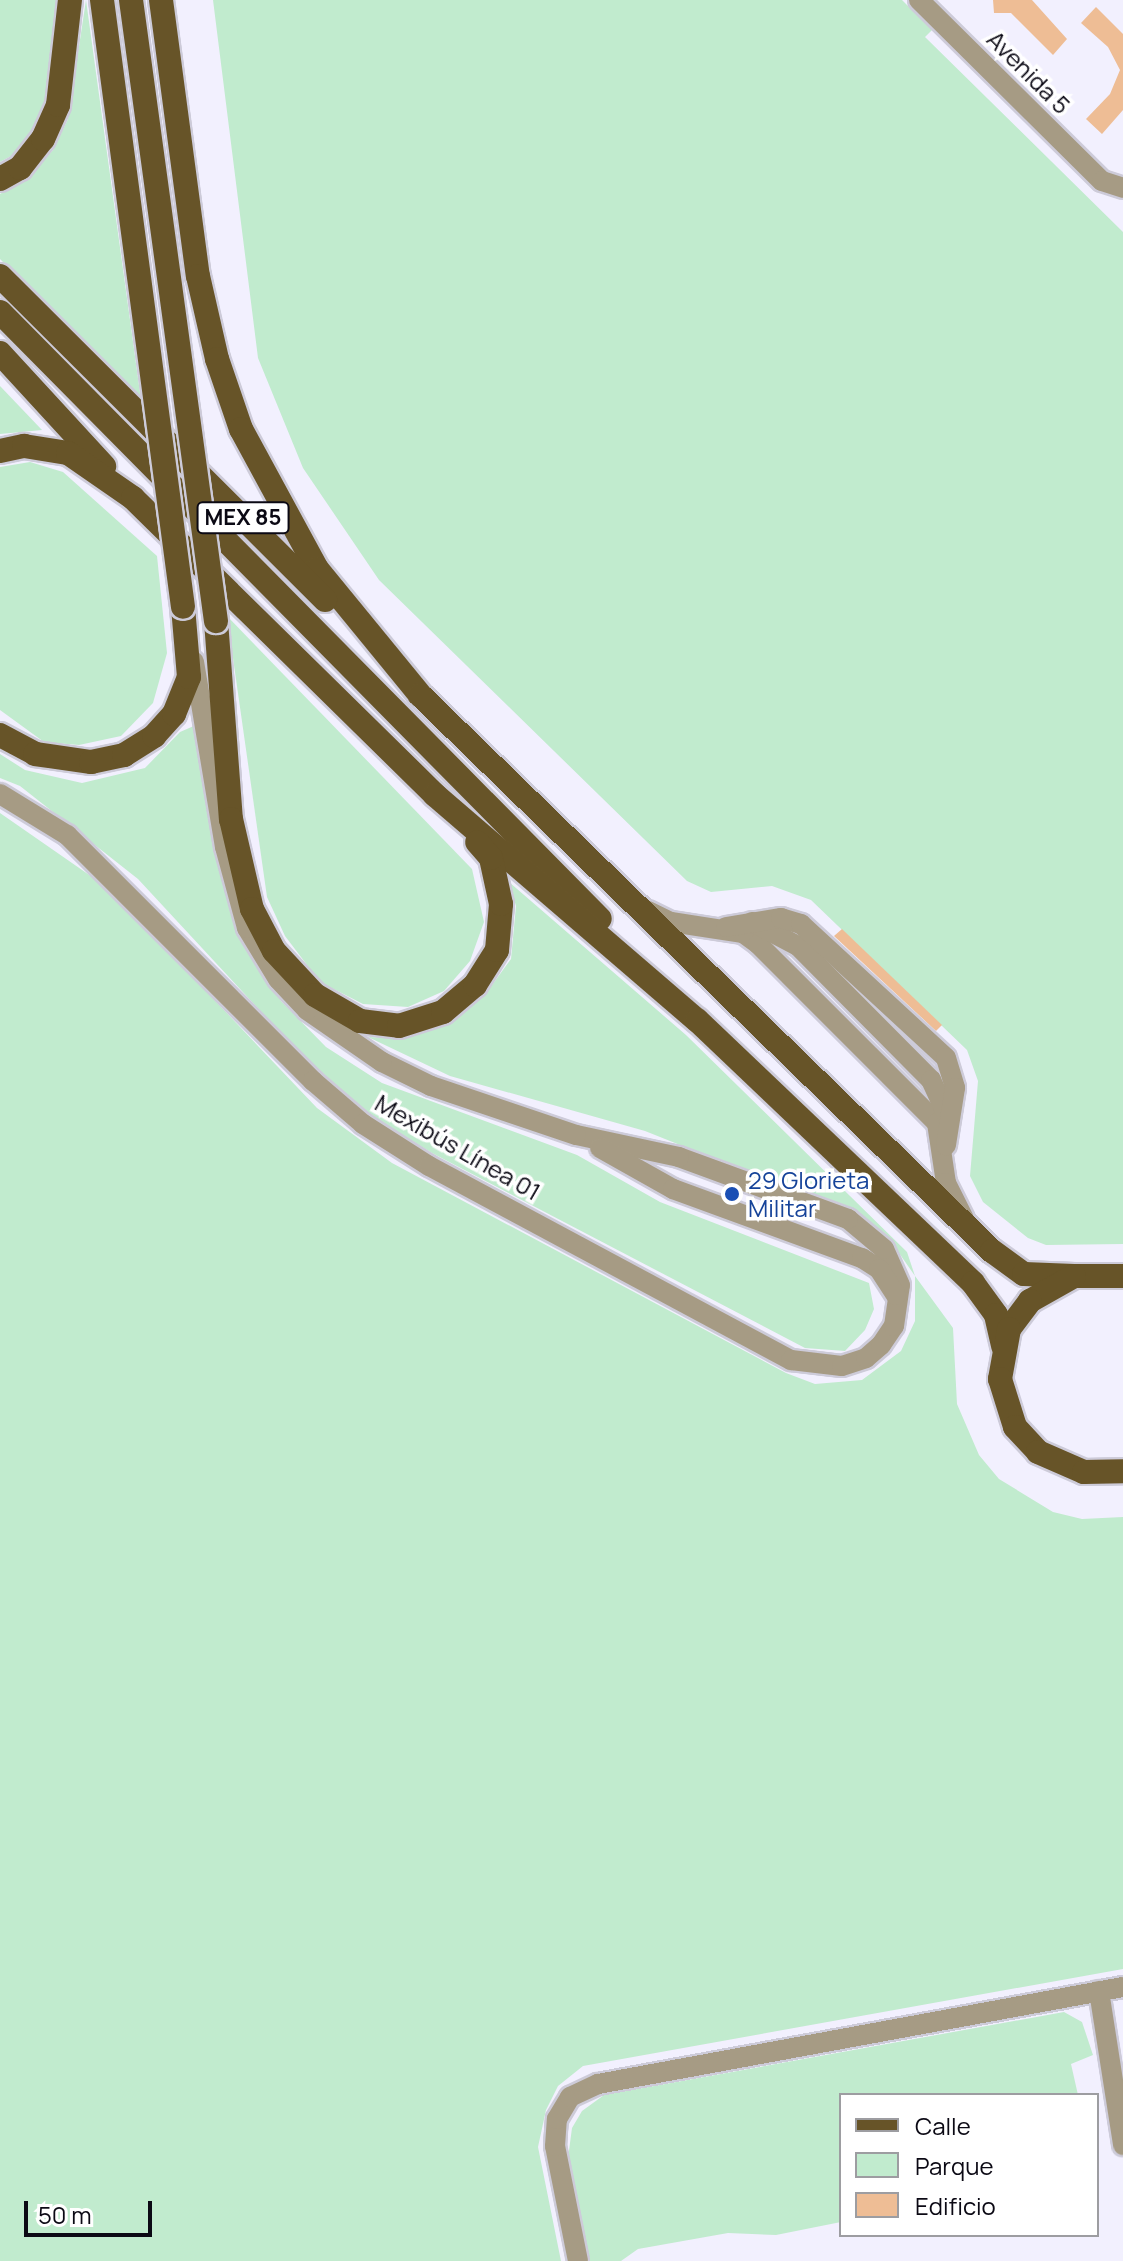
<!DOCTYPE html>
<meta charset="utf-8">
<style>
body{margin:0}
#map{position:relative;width:1123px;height:2261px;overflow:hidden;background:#f2f0fe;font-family:Manrope,sans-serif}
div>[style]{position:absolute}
.green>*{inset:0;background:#c1ebce}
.building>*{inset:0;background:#eebd95}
.roads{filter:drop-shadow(2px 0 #cdcbd9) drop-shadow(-2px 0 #cdcbd9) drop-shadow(0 2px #cdcbd9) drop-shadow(0 -2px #cdcbd9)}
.minor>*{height:20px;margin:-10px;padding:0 10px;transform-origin:10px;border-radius:10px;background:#a69b84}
.major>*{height:24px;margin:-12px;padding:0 12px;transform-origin:12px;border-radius:12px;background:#675428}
.bridges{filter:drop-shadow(2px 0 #cdcbd9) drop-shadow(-2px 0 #cdcbd9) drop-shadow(0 2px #cdcbd9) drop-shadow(0 -2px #cdcbd9)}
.major-bridge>*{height:24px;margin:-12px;padding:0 12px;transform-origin:12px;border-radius:12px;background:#675428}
.dots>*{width:22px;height:22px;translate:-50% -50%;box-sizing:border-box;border:4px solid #fff;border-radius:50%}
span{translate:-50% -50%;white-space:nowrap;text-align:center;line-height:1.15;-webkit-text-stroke:7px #fff;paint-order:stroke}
.shield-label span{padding:2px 6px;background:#fff;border:2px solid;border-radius:6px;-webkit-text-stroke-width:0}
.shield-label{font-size:22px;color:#0b0914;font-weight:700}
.street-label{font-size:24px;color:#0b0914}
.transit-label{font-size:24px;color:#164399}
.left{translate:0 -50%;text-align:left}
.legend{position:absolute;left:839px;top:2093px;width:260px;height:144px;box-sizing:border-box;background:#fff;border:2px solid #9d9da1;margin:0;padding:10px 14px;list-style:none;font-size:24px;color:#0b0914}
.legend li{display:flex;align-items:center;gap:16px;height:40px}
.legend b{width:40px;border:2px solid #9d9da1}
.scale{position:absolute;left:24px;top:2201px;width:128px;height:36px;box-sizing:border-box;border:4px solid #0b0914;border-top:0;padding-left:10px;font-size:24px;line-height:28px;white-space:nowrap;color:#0b0914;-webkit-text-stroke:6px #fff;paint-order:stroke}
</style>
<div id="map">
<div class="green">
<div style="clip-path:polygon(0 0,56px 0,47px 99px,36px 125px,13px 155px,0 162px)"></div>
<div style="clip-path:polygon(86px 0,141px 400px,0 259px,0 194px,28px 178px,53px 150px,68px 119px)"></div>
<div style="clip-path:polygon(213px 0,902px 0,932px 30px,925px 37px,1123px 232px,1123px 1244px,1046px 1245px,1028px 1238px,983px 1202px,970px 1176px,978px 1081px,967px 1050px,811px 900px,772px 886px,711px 892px,687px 881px,379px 580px,303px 468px,258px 358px)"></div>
<div style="clip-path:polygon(0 386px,42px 430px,0 434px)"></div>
<div style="clip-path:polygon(30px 462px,63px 472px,157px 556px,167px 653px,153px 703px,121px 736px,79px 745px,44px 742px,0 710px,0 467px)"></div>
<div style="clip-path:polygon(227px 616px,472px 869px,484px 922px,470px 961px,444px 991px,408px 1007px,363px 1004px,320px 982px,285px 936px,267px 897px)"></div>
<div style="clip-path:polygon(196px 725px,241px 933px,281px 1001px,326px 1047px,382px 1083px,577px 1155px,660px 1202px,869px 1283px,874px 1309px,865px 1330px,845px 1351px,805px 1348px,432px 1153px,367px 1113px,292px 1045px,138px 879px,20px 786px,0 778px,0 754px,25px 770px,82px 783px,145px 768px,180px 732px)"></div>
<div style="clip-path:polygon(0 813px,108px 888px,317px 1108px,392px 1163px,786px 1373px,815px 1384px,862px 1380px,901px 1351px,915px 1321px,915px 1276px,899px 1253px,855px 1215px,645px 1131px,450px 1076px,368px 1037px,398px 1038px,447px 1024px,484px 996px,511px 959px,516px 906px,509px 882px,686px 1035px,907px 1252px,915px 1276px,953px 1328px,957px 1404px,979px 1455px,999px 1479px,1053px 1512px,1082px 1519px,1123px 1517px,1123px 1969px,583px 2066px,558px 2086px,546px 2110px,538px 2147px,561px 2261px,0 2261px)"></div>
<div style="clip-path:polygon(1064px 2012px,1082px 2022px,1093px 2055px,1071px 2064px,1078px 2095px,841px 2095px,841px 2222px,776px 2235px,728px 2233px,638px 2249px,621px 2261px,590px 2261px,568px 2158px,572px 2128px,582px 2111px,604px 2095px)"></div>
</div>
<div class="building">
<div style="clip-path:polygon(993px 0,1032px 0,1067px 39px,1053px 55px,1011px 13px,994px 13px)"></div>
<div style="clip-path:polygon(1096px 7px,1123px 34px,1123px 110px,1102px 134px,1086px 119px,1110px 94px,1120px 70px,1108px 47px,1081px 23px)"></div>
<div style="clip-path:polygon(842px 929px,942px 1025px,936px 1031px,834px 936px)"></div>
</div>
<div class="roads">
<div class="minor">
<div style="left:919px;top:0;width:257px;rotate:44.7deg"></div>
<div style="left:1102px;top:181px;width:22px;rotate:18deg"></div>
<div style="left:0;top:794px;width:79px;rotate:31.5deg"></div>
<div style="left:67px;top:835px;width:348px;rotate:45deg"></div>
<div style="left:313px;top:1081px;width:66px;rotate:40.7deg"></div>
<div style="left:363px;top:1124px;width:78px;rotate:32.5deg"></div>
<div style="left:429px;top:1166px;width:411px;rotate:28.2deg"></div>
<div style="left:791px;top:1360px;width:51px;rotate:6.7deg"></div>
<div style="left:842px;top:1366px;width:25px;rotate:-18deg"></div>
<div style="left:866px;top:1358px;width:20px;rotate:-41deg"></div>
<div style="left:881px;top:1345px;width:23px;rotate:-56deg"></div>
<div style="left:894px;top:1326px;width:41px;rotate:-81.7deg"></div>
<div style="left:900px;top:1285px;width:39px;rotate:-114deg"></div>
<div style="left:884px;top:1249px;width:47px;rotate:-140.2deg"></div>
<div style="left:848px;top:1219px;width:180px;rotate:-159.9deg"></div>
<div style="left:679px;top:1157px;width:105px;rotate:-167.9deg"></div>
<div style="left:576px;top:1135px;width:153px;rotate:-161.3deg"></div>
<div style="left:431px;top:1086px;width:55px;rotate:-153.9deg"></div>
<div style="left:382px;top:1062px;width:91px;rotate:-145.3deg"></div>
<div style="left:307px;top:1010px;width:42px;rotate:-133.1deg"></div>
<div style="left:278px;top:979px;width:60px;rotate:-121.3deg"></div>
<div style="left:247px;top:928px;width:84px;rotate:-105.2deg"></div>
<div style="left:225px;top:847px;width:188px;rotate:-99.5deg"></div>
<div style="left:648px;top:911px;width:25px;rotate:26deg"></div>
<div style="left:671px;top:922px;width:73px;rotate:8.7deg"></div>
<div style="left:743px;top:933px;width:19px;rotate:36deg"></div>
<div style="left:758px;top:944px;width:253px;rotate:45deg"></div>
<div style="left:937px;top:1123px;width:61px;rotate:81.5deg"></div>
<div style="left:946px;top:1183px;width:40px;rotate:63.4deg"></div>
<div style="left:752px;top:922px;width:52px;rotate:27.6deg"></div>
<div style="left:798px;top:946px;width:189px;rotate:45.2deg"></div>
<div style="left:931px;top:1080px;width:43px;rotate:65.2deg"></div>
<div style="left:726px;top:927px;width:56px;rotate:-9.3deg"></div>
<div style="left:781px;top:918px;width:21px;rotate:17deg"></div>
<div style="left:801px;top:924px;width:197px;rotate:42.7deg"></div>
<div style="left:946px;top:1058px;width:31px;rotate:73deg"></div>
<div style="left:955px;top:1088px;width:58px;rotate:99deg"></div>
<div style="left:600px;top:1148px;width:84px;rotate:29.3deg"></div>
<div style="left:673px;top:1189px;width:201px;rotate:20.1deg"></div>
<div style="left:862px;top:1258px;width:20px;rotate:33deg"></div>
<div style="left:879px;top:1269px;width:31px;rotate:57deg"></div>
<div style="left:1099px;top:1991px;width:156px;rotate:81.1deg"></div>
<div style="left:578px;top:2261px;width:117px;rotate:-101.3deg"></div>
<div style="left:555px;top:2146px;width:27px;rotate:-86deg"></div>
<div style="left:557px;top:2119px;width:26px;rotate:-59deg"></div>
<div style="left:570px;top:2097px;width:31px;rotate:-25deg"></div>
<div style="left:598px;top:2084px;width:534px;rotate:-10.47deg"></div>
</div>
<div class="major">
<div style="left:161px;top:0;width:278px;rotate:82.4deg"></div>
<div style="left:198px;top:276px;width:85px;rotate:77.1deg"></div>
<div style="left:217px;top:359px;width:74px;rotate:71.1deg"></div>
<div style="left:241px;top:429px;width:159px;rotate:61.5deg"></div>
<div style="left:317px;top:569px;width:163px;rotate:50.7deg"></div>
<div style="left:420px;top:695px;width:798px;rotate:44.19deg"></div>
<div style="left:992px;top:1251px;width:39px;rotate:36deg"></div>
<div style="left:1024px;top:1274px;width:50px;rotate:2.3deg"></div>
<div style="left:0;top:179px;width:23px;rotate:-29deg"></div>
<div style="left:20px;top:168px;width:37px;rotate:-52deg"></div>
<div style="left:43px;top:139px;width:37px;rotate:-66deg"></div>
<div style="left:58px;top:105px;width:106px;rotate:-83.5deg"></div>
<div style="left:0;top:276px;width:459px;rotate:44.9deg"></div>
<div style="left:0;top:312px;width:853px;rotate:45.33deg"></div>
<div style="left:0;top:353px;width:154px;rotate:47.4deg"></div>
<div style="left:0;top:451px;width:25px;rotate:-12deg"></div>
<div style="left:24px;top:446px;width:45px;rotate:9deg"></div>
<div style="left:68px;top:453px;width:79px;rotate:34.7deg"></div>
<div style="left:133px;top:498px;width:424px;rotate:44.5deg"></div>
<div style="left:435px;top:795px;width:345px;rotate:40.7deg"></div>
<div style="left:697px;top:1020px;width:381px;rotate:43.6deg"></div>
<div style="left:973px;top:1283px;width:39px;rotate:54deg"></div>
<div style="left:996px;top:1315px;width:32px;rotate:77deg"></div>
<div style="left:216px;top:621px;width:199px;rotate:85.7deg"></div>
<div style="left:231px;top:819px;width:92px;rotate:76.9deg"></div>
<div style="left:252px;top:909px;width:47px;rotate:62.4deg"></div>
<div style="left:274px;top:951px;width:60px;rotate:47deg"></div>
<div style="left:315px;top:995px;width:52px;rotate:30deg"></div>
<div style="left:360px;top:1021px;width:39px;rotate:7deg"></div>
<div style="left:399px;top:1026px;width:46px;rotate:-17.7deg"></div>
<div style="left:443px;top:1012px;width:42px;rotate:-40.2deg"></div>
<div style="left:475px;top:985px;width:41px;rotate:-57.8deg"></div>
<div style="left:497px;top:950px;width:46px;rotate:-85deg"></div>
<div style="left:501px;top:904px;width:47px;rotate:-102.3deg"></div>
<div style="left:491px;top:858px;width:21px;rotate:-131deg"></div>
<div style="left:0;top:735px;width:40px;rotate:28deg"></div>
<div style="left:35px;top:754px;width:57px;rotate:8.1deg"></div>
<div style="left:91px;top:762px;width:34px;rotate:-12deg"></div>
<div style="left:124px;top:755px;width:36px;rotate:-32deg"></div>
<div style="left:154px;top:736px;width:30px;rotate:-48deg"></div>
<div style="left:174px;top:714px;width:40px;rotate:-68deg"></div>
<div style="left:189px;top:677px;width:70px;rotate:-94.9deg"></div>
<div style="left:1123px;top:1276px;width:49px;rotate:180deg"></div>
<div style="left:1074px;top:1276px;width:51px;rotate:150.4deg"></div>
<div style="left:1030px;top:1301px;width:35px;rotate:127deg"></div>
<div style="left:1009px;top:1329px;width:51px;rotate:100.2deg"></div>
<div style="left:1000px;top:1379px;width:50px;rotate:72.6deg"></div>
<div style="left:1015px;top:1427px;width:34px;rotate:47deg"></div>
<div style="left:1038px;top:1452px;width:50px;rotate:23.5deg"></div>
<div style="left:1084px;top:1472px;width:39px;rotate:-1deg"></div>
</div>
</div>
<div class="bridges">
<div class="major-bridge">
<div style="left:102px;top:0;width:612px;rotate:82.4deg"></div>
<div style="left:131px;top:0;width:627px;rotate:82.21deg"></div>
</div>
</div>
<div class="dots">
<div style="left:732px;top:1194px;background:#1a4fb4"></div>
</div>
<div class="shield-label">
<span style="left:243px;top:518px">MEX 85</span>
</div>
<div class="street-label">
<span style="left:1029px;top:72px;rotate:45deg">Avenida 5</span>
<span style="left:458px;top:1147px;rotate:30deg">Mexibús Línea 01</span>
</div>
<div class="transit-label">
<span class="left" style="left:748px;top:1194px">29 Glorieta<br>Militar</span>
</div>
<ul class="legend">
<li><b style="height:10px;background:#675428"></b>Calle</li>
<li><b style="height:22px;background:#c1ebce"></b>Parque</li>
<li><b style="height:22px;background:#eebd95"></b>Edificio</li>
</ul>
<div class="scale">50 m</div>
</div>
